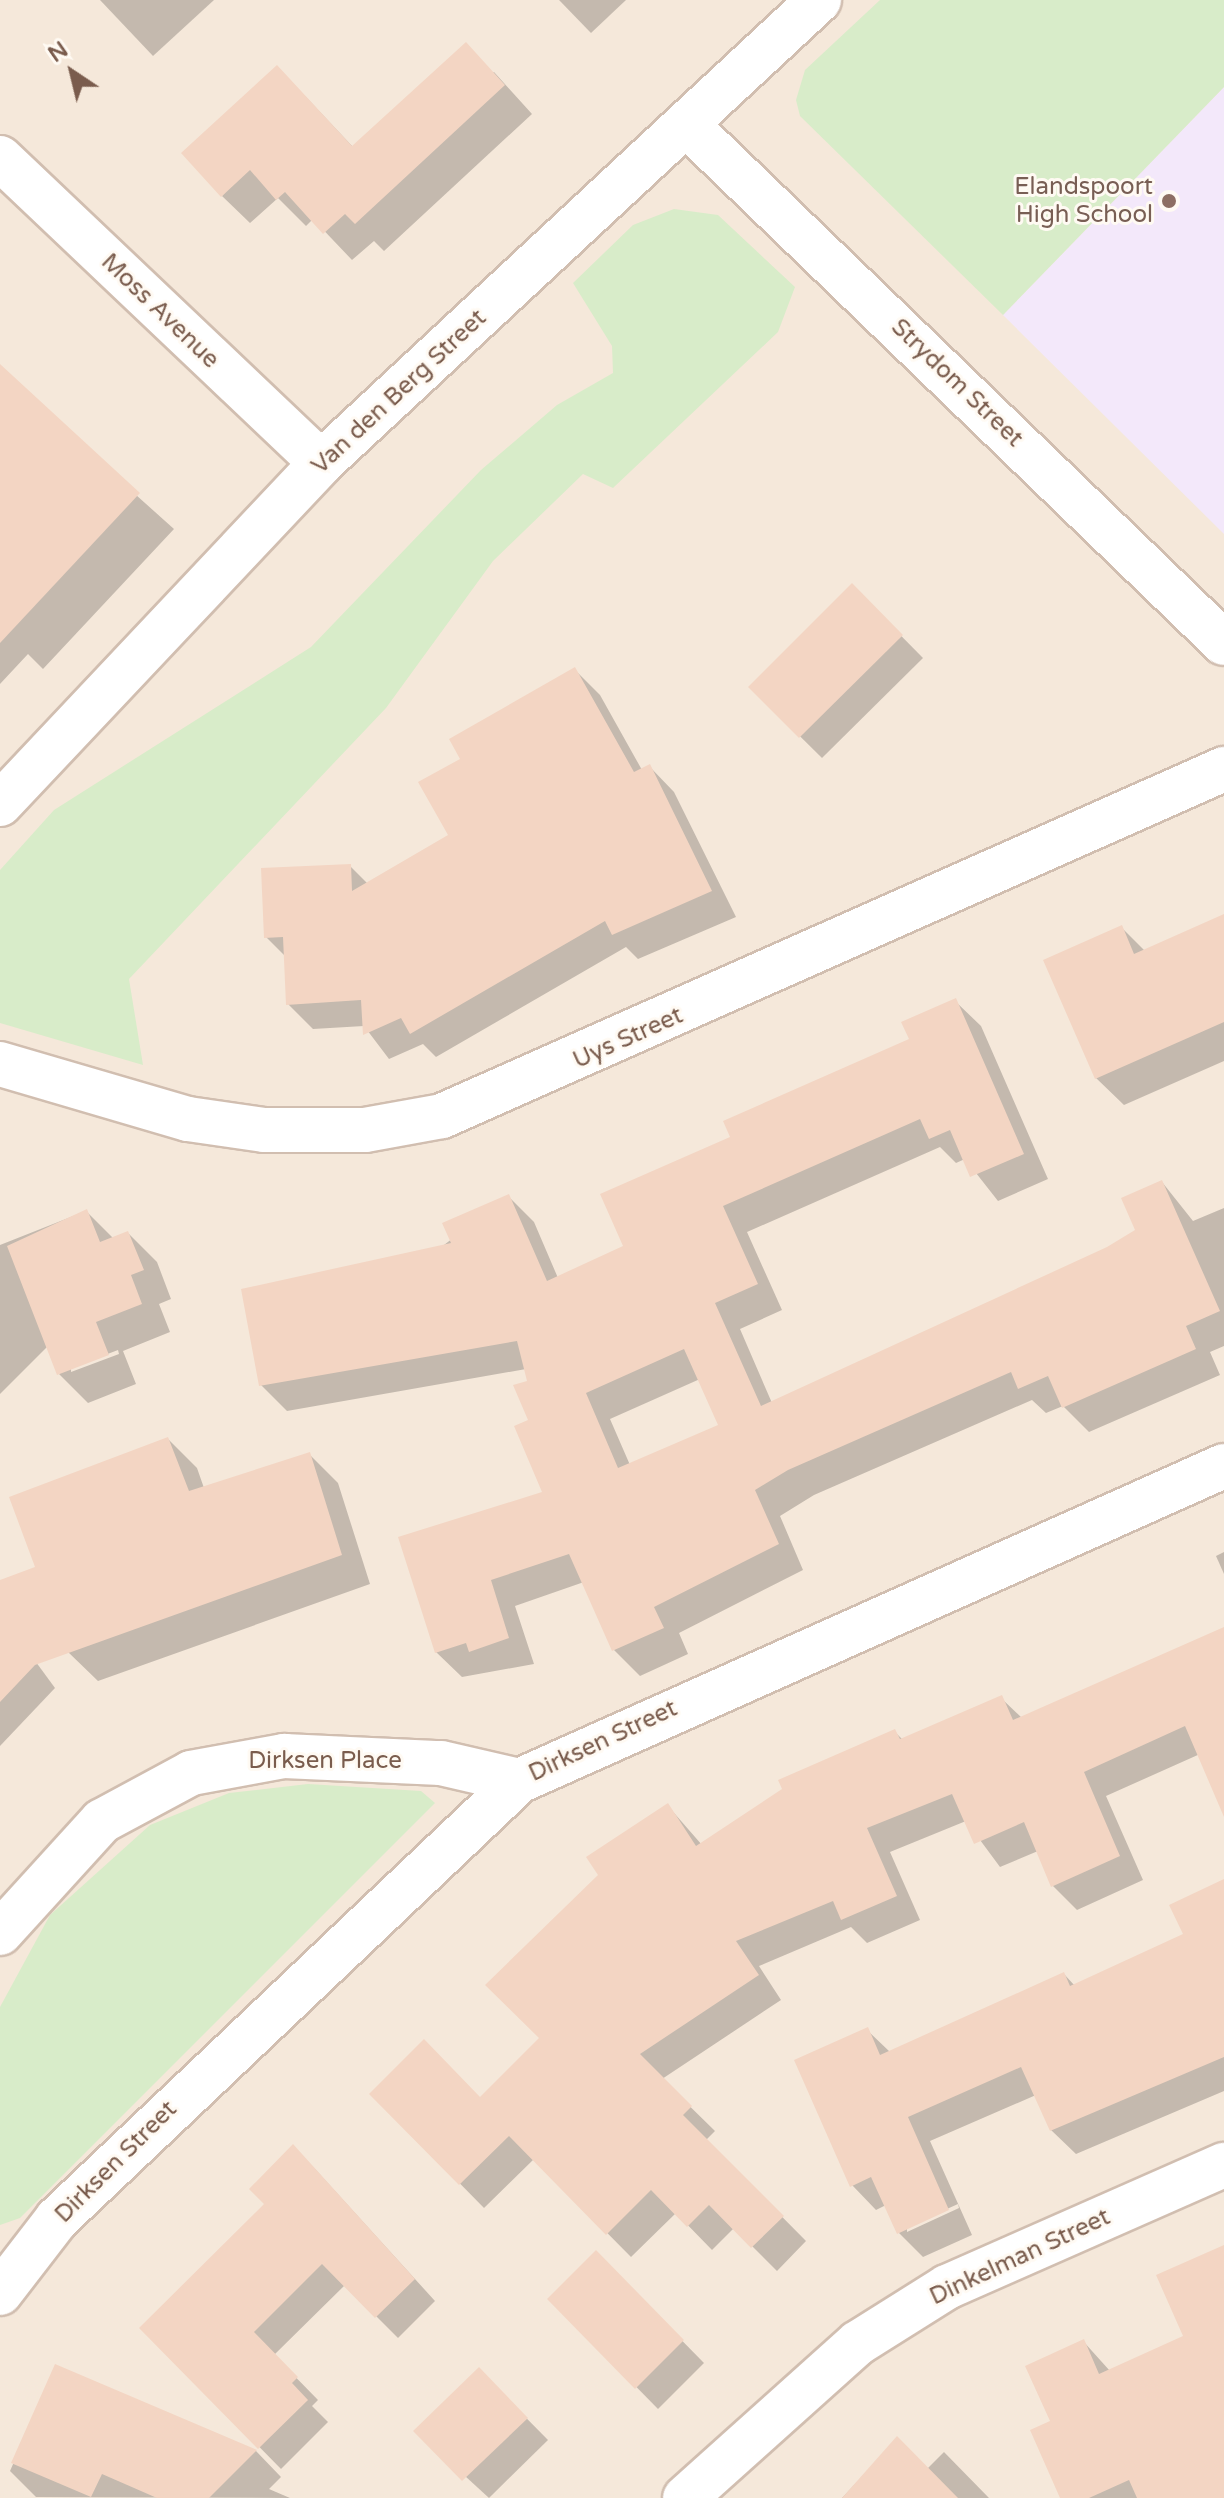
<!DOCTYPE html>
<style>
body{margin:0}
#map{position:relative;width:1224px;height:2498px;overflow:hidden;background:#fdf6ec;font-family:"Varela Round",sans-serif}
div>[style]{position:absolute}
.residential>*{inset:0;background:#f5e8da}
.education>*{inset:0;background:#f3e8fa}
.green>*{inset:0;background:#d8ecc9}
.shadow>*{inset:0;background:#0003}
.building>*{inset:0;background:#f3d5c3}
.roads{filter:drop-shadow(2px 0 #d1beb0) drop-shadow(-2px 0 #d1beb0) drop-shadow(0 2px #d1beb0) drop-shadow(0 -2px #d1beb0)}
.street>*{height:44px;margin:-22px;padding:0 22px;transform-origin:22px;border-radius:22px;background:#fff}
.dots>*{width:22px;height:22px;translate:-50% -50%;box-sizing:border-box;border:4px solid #fffaf3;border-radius:50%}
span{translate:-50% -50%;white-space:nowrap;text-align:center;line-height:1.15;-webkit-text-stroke:6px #fffaf3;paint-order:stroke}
.education-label{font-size:24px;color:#785e54}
.right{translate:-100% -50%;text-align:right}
.street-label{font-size:24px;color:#7a5c4d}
.north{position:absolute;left:32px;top:32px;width:80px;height:80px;-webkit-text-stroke:6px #fffaf3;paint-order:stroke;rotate:325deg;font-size:22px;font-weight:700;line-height:32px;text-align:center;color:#7a5c4d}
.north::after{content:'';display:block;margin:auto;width:28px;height:36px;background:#7a5c4d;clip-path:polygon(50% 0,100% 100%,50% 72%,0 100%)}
</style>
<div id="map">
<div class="residential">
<div style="clip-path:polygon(0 0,1224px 0,1224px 2498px,0 2498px)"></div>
</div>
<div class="education">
<div style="clip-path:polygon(1224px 87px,1224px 534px,1003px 315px)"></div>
</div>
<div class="green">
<div style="clip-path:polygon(880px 0,1224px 0,1224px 87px,1003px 315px,800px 116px,796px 100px,805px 70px)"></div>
<div style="clip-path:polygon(674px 209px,718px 215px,795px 287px,778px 332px,613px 488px,583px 474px,493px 561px,386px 708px,129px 979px,143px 1065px,0 1023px,0 870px,54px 810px,311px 647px,481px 470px,557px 405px,613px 373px,612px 346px,573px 283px,633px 225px)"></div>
<div style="clip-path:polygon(308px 1784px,421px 1791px,435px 1803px,20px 2218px,0 2225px,0 2007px,50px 1915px,150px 1825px,229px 1793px)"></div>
</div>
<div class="shadow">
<div style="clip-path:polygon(100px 0,214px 0,153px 56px)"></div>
<div style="clip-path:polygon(559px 0,626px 0,591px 33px)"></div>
<div style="clip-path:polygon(494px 72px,532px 114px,384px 251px,374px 241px,352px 260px,313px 219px,306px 226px,278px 198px,250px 223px,222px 196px,305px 96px,353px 147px)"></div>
<div style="clip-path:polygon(0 373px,174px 529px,43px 669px,28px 654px,0 684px)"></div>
<div style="clip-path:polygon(852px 586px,923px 658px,822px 758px,750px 687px)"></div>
<div style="clip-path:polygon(575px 670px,600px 695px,642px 770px,649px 766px,674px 792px,736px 917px,638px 959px,626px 947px,436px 1057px,423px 1044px,389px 1059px,364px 1026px,313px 1029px,288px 1004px,286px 957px,266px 937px,350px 866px,368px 884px,451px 836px,463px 759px)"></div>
<div style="clip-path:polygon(1224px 916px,1224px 1061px,1124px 1105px,1096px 1078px,1121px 927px,1145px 951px)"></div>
<div style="clip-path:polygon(evenodd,955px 1001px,981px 1026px,1048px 1179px,998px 1201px,965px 1159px,956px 1163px,940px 1147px,747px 1232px,782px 1310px,740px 1329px,772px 1403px,1108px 1249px,1138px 1231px,1162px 1182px,1193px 1221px,1224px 1208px,1224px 1346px,1210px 1352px,1220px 1375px,1089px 1432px,1063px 1406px,1046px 1413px,1032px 1400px,814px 1495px,780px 1516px,803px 1570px,679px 1633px,688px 1654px,640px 1676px,614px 1650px,584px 1582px,515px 1606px,534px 1664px,462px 1677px,436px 1652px,545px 1493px,526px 1369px,287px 1411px,261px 1385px,508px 1196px,534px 1222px,558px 1278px,626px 1247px,732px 1138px,911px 1040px,955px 1001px,700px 1379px,721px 1427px,630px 1465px,610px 1419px,700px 1379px)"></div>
<div style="clip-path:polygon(evenodd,86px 1211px,114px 1239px,128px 1233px,157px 1262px,171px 1299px,159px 1304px,170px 1332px,123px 1351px,136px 1384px,88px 1403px,59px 1374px,48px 1346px,0 1394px,0 1245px,86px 1211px,118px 1350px,119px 1354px,71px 1372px,71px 1368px,118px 1350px)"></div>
<div style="clip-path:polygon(168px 1439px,197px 1468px,204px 1488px,309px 1454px,338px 1483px,370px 1584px,98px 1681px,68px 1652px)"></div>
<div style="clip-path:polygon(1224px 1552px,1224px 1574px,1216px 1556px)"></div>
<div style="clip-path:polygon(0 1613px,55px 1688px,0 1746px)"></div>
<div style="clip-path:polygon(1224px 1629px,1224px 1812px,1200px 1754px,1106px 1796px,1143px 1880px,1077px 1910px,1053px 1886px,1038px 1851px,1000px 1867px,966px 1821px,890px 1852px,920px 1920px,867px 1943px,851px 1927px,759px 1966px,781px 2000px,662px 2079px,715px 2131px,706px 2140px,806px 2241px,777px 2271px,734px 2228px,712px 2250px,676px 2213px,631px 2257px,534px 2159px,484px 2208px,372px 2094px,481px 2099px,542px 2038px,668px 1806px,702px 1845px,894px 1731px,903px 1740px,1001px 1698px,1022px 1718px)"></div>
<div style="clip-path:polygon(evenodd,1224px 1881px,1224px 2091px,1076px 2154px,1051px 2130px,1036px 2095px,930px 2141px,972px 2235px,923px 2257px,899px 2233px,886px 2205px,876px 2210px,852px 2185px,867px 2030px,890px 2052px,1064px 1974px,1075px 1986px,1185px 1935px,1224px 1881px,958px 2204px,959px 2208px,907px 2232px,907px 2227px,958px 2204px)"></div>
<div style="clip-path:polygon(315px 2169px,435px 2301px,398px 2338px,345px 2285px,274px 2355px,318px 2400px,312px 2406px,328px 2422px,281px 2469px,142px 2328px)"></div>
<div style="clip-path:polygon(1224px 2247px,1224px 2498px,1062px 2498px,1052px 2422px,1083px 2341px,1110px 2371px,1186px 2337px)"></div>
<div style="clip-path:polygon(596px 2253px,704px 2363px,658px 2409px,550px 2299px)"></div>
<div style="clip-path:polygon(56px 2366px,256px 2451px,281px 2477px,269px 2489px,290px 2498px,36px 2497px,10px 2471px)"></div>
<div style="clip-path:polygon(479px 2370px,548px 2440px,489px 2498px,416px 2431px)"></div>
<div style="clip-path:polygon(897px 2439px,927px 2469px,944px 2452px,989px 2498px,842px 2498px)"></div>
</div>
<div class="building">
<div style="clip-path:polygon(466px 42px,505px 85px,355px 224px,345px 214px,323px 234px,285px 192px,276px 200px,250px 170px,221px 197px,181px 153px,277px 65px,352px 146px)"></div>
<div style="clip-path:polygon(0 364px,140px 493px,0 643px)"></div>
<div style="clip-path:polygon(852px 583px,903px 635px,799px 738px,748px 687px)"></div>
<div style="clip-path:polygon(575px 667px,634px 772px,650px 764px,712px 891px,612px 935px,605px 921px,410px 1034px,401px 1018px,363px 1035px,361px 1000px,286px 1005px,283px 937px,264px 938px,261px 868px,351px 864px,352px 891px,448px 835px,418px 782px,460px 759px,449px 739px)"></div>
<div style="clip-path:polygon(1224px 914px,1224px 1022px,1095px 1079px,1043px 960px,1122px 925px,1134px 954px)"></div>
<div style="clip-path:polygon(evenodd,956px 998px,1024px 1154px,970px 1177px,950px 1130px,929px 1139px,920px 1119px,723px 1206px,758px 1284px,715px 1303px,761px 1406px,1107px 1247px,1135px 1230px,1121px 1198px,1162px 1180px,1220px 1311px,1186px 1326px,1196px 1349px,1062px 1408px,1048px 1376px,1018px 1389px,1011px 1372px,788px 1470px,755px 1490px,779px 1544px,654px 1607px,664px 1628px,612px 1651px,569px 1554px,491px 1580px,509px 1638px,469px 1652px,466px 1643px,435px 1653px,398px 1537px,542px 1492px,514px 1426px,528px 1420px,513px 1385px,527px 1381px,517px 1341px,259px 1386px,241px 1289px,451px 1243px,442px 1223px,509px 1194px,547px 1281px,623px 1246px,600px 1194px,730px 1137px,723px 1121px,909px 1039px,901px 1022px,956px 998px,684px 1349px,718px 1425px,618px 1468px,586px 1393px,684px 1349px)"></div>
<div style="clip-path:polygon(87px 1209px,100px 1242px,128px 1231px,144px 1270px,131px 1275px,142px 1304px,96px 1322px,109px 1355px,57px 1375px,7px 1246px)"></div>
<div style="clip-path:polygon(168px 1437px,189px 1491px,310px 1452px,342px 1555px,35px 1665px,0 1702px,0 1580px,35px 1567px,9px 1497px)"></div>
<div style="clip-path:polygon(1224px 1627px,1224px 1817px,1185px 1726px,1084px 1772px,1120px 1856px,1051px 1887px,1024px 1822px,974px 1844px,952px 1794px,867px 1828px,897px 1896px,841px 1920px,833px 1901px,736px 1941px,759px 1975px,640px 2054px,692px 2106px,683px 2115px,784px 2216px,751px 2248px,709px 2205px,687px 2227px,651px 2190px,606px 2235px,509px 2136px,459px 2185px,369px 2094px,424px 2039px,480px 2097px,539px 2038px,485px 1985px,598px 1875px,586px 1857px,668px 1803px,696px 1846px,782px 1789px,778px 1780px,895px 1729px,900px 1739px,1002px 1695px,1013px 1720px)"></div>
<div style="clip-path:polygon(1224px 1879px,1224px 2057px,1050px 2131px,1021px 2067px,908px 2117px,949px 2210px,897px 2234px,871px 2177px,850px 2187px,794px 2060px,868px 2027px,880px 2055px,1064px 1972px,1070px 1986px,1183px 1934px,1169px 1905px)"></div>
<div style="clip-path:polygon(293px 2144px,415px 2279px,375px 2318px,322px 2264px,254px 2332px,298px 2377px,292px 2383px,308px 2400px,258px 2449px,139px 2328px,264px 2204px,249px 2189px)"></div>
<div style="clip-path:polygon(1224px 2245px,1224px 2498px,1137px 2498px,1129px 2480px,1089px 2498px,1060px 2498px,1030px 2430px,1050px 2421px,1025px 2366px,1084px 2339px,1099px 2374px,1183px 2336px,1156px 2275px)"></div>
<div style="clip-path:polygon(596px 2250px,684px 2340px,635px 2389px,547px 2299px)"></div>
<div style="clip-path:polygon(55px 2364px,257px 2450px,209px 2498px,157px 2498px,102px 2474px,91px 2497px,11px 2463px)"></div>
<div style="clip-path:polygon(479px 2367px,528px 2418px,462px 2481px,413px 2431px)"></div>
<div style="clip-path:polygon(897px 2436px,958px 2498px,842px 2498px)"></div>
</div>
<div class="roads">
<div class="street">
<div style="left:687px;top:125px;width:746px;rotate:43.97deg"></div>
<div style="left:0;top:158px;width:443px;rotate:43.5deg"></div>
<div style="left:0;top:804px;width:468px;rotate:-46.7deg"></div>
<div style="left:321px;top:463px;width:680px;rotate:-42.91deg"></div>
<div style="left:0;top:1064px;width:196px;rotate:16.3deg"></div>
<div style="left:188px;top:1119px;width:77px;rotate:8.2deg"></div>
<div style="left:264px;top:1130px;width:101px"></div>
<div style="left:365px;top:1130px;width:78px;rotate:-10.3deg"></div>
<div style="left:442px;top:1116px;width:856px;rotate:-23.93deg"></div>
<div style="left:0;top:1933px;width:151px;rotate:-47.7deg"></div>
<div style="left:102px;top:1821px;width:101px;rotate:-28.3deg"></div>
<div style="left:191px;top:1773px;width:95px;rotate:-10.4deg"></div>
<div style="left:284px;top:1756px;width:157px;rotate:2.6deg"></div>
<div style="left:441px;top:1763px;width:80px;rotate:13deg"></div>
<div style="left:0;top:2293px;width:93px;rotate:-52.4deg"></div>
<div style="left:57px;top:2219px;width:637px;rotate:-43.47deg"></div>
<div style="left:519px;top:1781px;width:772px;rotate:-24.08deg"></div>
<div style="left:685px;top:2498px;width:232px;rotate:-41.9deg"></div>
<div style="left:858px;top:2343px;width:105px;rotate:-32.2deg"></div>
<div style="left:947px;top:2287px;width:303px;rotate:-23.8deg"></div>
</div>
</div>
<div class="dots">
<div style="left:1169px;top:201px;background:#8d6e63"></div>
</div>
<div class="education-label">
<span class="right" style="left:1153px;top:201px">Elandspoort<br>High School</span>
</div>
<div class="street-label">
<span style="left:160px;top:311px;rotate:44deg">Moss Avenue</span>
<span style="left:957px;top:383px;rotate:44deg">Strydom Street</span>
<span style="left:399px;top:392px;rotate:-43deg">Van den Berg Street</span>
<span style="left:628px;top:1038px;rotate:-24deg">Uys Street</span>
<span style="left:603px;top:1741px;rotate:-25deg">Dirksen Street</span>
<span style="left:325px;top:1761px">Dirksen Place</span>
<span style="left:116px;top:2162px;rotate:-45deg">Dirksen Street</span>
<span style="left:1020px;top:2257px;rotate:-25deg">Dinkelman Street</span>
</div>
<div class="north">N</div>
</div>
